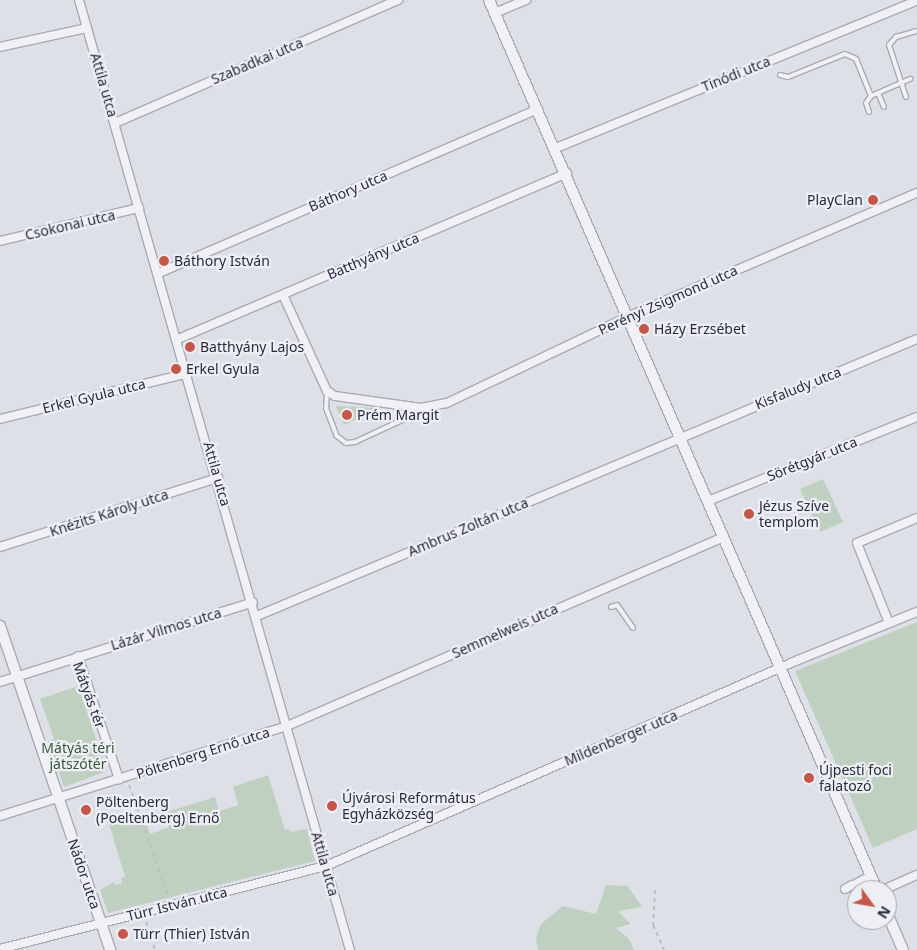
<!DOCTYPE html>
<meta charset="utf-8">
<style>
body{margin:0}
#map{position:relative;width:917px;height:950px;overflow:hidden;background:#dee0e7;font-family:"Noto Sans",sans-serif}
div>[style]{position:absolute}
.green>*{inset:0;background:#c0d0c0}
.path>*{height:2px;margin-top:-1px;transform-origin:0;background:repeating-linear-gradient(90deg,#bdbec5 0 4px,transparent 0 8px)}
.roads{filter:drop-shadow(1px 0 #a8aab4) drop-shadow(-1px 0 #a8aab4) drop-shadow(0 1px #a8aab4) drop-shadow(0 -1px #a8aab4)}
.service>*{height:4px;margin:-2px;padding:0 2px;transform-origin:2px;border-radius:2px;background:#f1f1f5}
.minor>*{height:8px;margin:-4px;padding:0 4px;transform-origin:4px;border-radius:4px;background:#f1f1f5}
.tertiary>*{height:10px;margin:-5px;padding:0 5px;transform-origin:5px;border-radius:5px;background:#f1f1f5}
.dots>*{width:14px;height:14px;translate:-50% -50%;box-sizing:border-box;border:2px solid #eeeff5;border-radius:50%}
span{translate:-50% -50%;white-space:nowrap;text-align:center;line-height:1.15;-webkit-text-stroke:4.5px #eeeff5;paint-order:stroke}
.street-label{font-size:14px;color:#292b3d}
.poi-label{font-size:14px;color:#292b3d}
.right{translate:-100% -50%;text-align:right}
.left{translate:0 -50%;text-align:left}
.park-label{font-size:14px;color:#375838}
.north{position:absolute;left:847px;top:880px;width:50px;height:50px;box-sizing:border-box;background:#eeeff5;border:1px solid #9fa1ab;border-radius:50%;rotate:122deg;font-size:14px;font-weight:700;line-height:20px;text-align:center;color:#292b3d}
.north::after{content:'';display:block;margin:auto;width:18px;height:22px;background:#c5564a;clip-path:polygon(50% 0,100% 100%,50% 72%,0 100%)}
</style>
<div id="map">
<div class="green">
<div style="clip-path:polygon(336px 406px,381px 408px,344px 425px)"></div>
<div style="clip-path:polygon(823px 479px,843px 522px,820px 532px,800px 489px)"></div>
<div style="clip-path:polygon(917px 622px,917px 829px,873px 848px,795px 671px)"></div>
<div style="clip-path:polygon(78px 686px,107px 771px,64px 787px,48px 741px,54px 739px,40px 699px)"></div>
<div style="clip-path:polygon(268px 775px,285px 830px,289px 829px,291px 832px,307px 829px,315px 861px,108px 913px,100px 890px,114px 882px,116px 885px,122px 883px,121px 878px,125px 877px,109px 824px,143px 813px,150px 834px,169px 827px,164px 813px,215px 797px,219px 811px,238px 805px,233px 787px)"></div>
<div style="clip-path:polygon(606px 885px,628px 886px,642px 907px,618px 911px,631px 924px,616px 928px,629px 939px,634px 950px,538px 950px,536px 938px,541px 924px,563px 906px,596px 914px)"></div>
</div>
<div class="path">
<div style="left:129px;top:785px;width:120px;rotate:70.5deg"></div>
<div style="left:655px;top:890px;width:35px;rotate:93deg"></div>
<div style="left:653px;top:925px;width:27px;rotate:66deg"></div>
<div style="left:146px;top:922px;width:29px;rotate:72deg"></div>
</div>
<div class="roads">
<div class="service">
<div style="left:780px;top:75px;width:8px;rotate:14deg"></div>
<div style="left:788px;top:77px;width:61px;rotate:-22deg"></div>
<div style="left:845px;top:54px;width:12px;rotate:24deg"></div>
<div style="left:856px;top:59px;width:40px;rotate:68deg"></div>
<div style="left:871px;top:96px;width:43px;rotate:-23.6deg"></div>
<div style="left:878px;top:93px;width:15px;rotate:67deg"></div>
<div style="left:906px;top:97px;width:55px;rotate:-108.1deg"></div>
<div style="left:889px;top:45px;width:11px;rotate:-49deg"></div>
<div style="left:896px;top:37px;width:22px;rotate:-16deg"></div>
<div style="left:869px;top:112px;width:9px;rotate:-108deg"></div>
<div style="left:866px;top:103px;width:9px;rotate:-54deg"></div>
<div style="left:327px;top:391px;width:17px;rotate:93deg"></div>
<div style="left:326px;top:408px;width:30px;rotate:69deg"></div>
<div style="left:337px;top:436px;width:11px;rotate:38deg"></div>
<div style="left:346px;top:443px;width:9px;rotate:-6deg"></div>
<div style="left:355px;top:442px;width:66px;rotate:-25deg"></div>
<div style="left:415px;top:414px;width:8px;rotate:-45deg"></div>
<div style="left:611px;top:607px;width:6px;rotate:-18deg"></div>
<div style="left:617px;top:605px;width:28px;rotate:55deg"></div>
</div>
<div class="minor">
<div style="left:79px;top:0;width:988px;rotate:74.08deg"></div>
<div style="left:495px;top:13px;width:34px;rotate:-23deg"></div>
<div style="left:0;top:47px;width:89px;rotate:-12.3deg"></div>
<div style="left:115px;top:123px;width:309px;rotate:-23.5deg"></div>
<div style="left:556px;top:148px;width:390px;rotate:-22.2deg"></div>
<div style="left:0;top:241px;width:143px;rotate:-13.4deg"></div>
<div style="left:159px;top:273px;width:413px;rotate:-23.4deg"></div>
<div style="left:283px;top:295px;width:106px;rotate:65.4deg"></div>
<div style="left:327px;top:391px;width:9px;rotate:32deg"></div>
<div style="left:335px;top:396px;width:87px;rotate:7.9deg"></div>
<div style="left:421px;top:408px;width:26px;rotate:-11deg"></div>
<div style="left:447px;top:403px;width:199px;rotate:-25.5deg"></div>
<div style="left:627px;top:317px;width:315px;rotate:-23.2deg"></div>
<div style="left:178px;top:339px;width:423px;rotate:-23.1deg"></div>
<div style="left:0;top:419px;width:194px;rotate:-13.7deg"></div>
<div style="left:708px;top:501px;width:225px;rotate:-21.9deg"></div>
<div style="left:0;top:547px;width:229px;rotate:-17.6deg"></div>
<div style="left:257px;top:616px;width:716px;rotate:-22.77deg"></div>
<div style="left:889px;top:623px;width:86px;rotate:-111.8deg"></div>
<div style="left:857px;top:543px;width:65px;rotate:-22.6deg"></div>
<div style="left:78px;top:656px;width:130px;rotate:71.6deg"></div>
<div style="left:0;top:682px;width:265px;rotate:-17.5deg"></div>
<div style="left:0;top:816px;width:301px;rotate:-17.4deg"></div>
<div style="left:287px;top:726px;width:475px;rotate:-23.4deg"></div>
<div style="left:857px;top:883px;width:16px;rotate:-27deg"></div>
<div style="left:845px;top:889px;width:8px;rotate:-30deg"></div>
<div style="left:883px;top:890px;width:37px;rotate:-24deg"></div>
<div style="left:0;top:949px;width:336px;rotate:-14.3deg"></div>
<div style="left:326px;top:866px;width:515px;rotate:-23.58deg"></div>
<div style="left:798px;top:660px;width:128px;rotate:-22deg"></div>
</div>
<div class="tertiary">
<div style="left:489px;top:0;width:971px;rotate:66.44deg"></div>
<div style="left:0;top:626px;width:342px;rotate:71.2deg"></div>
<div style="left:887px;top:913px;width:40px;rotate:66.6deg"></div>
</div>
</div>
<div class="dots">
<div style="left:873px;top:200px;background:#c5564a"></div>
<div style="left:164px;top:261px;background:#c5564a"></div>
<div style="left:644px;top:329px;background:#c5564a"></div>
<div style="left:190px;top:347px;background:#c5564a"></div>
<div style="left:176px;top:369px;background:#c5564a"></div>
<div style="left:347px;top:415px;background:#c5564a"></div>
<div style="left:749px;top:514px;background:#c5564a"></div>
<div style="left:809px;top:778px;background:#c5564a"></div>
<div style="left:332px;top:806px;background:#c5564a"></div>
<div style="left:86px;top:810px;background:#c5564a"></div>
<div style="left:123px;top:934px;background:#c5564a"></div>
</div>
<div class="street-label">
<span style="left:257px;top:61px;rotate:-23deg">Szabadkai utca</span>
<span style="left:736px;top:74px;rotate:-22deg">Tinódi utca</span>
<span style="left:104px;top:85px;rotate:74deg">Attila utca</span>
<span style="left:348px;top:191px;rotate:-23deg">Báthory utca</span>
<span style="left:70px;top:225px;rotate:-13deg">Csokonai utca</span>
<span style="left:373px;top:256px;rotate:-23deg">Batthyány utca</span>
<span style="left:668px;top:300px;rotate:-24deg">Perényi Zsigmond utca</span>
<span style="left:798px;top:388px;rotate:-22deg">Kisfaludy utca</span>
<span style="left:94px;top:396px;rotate:-14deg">Erkel Gyula utca</span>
<span style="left:812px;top:459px;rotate:-22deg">Sörétgyár utca</span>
<span style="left:217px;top:474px;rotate:74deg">Attila utca</span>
<span style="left:109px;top:513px;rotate:-18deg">Knézits Károly utca</span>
<span style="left:468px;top:527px;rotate:-23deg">Ambrus Zoltán utca</span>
<span style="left:166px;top:629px;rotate:-17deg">Lázár Vilmos utca</span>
<span style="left:505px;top:631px;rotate:-24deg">Semmelweis utca</span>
<span style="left:89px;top:695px;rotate:70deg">Mátyás tér</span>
<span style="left:621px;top:738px;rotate:-23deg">Mildenberger utca</span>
<span style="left:203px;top:753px;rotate:-18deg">Pöltenberg Ernő utca</span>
<span style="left:325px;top:864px;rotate:74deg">Attila utca</span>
<span style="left:84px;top:874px;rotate:71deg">Nádor utca</span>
<span style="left:177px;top:904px;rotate:-14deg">Türr István utca</span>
</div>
<div class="poi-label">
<span class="right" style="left:863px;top:200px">PlayClan</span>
<span class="left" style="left:174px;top:261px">Báthory István</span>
<span class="left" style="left:654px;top:329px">Házy Erzsébet</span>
<span class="left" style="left:200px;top:347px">Batthyány Lajos</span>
<span class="left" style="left:186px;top:369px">Erkel Gyula</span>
<span class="left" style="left:357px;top:415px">Prém Margit</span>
<span class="left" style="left:759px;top:514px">Jézus Szíve<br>templom</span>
<span class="left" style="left:819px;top:778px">Újpesti foci<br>falatozó</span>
<span class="left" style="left:342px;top:806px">Újvárosi Református<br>Egyházközség</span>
<span class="left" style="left:96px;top:810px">Pöltenberg<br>(Poeltenberg) Ernő</span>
<span class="left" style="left:133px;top:934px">Türr (Thier) István</span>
</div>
<div class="park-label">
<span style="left:78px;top:756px">Mátyás téri<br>játszótér</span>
</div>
<div class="north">N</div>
</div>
